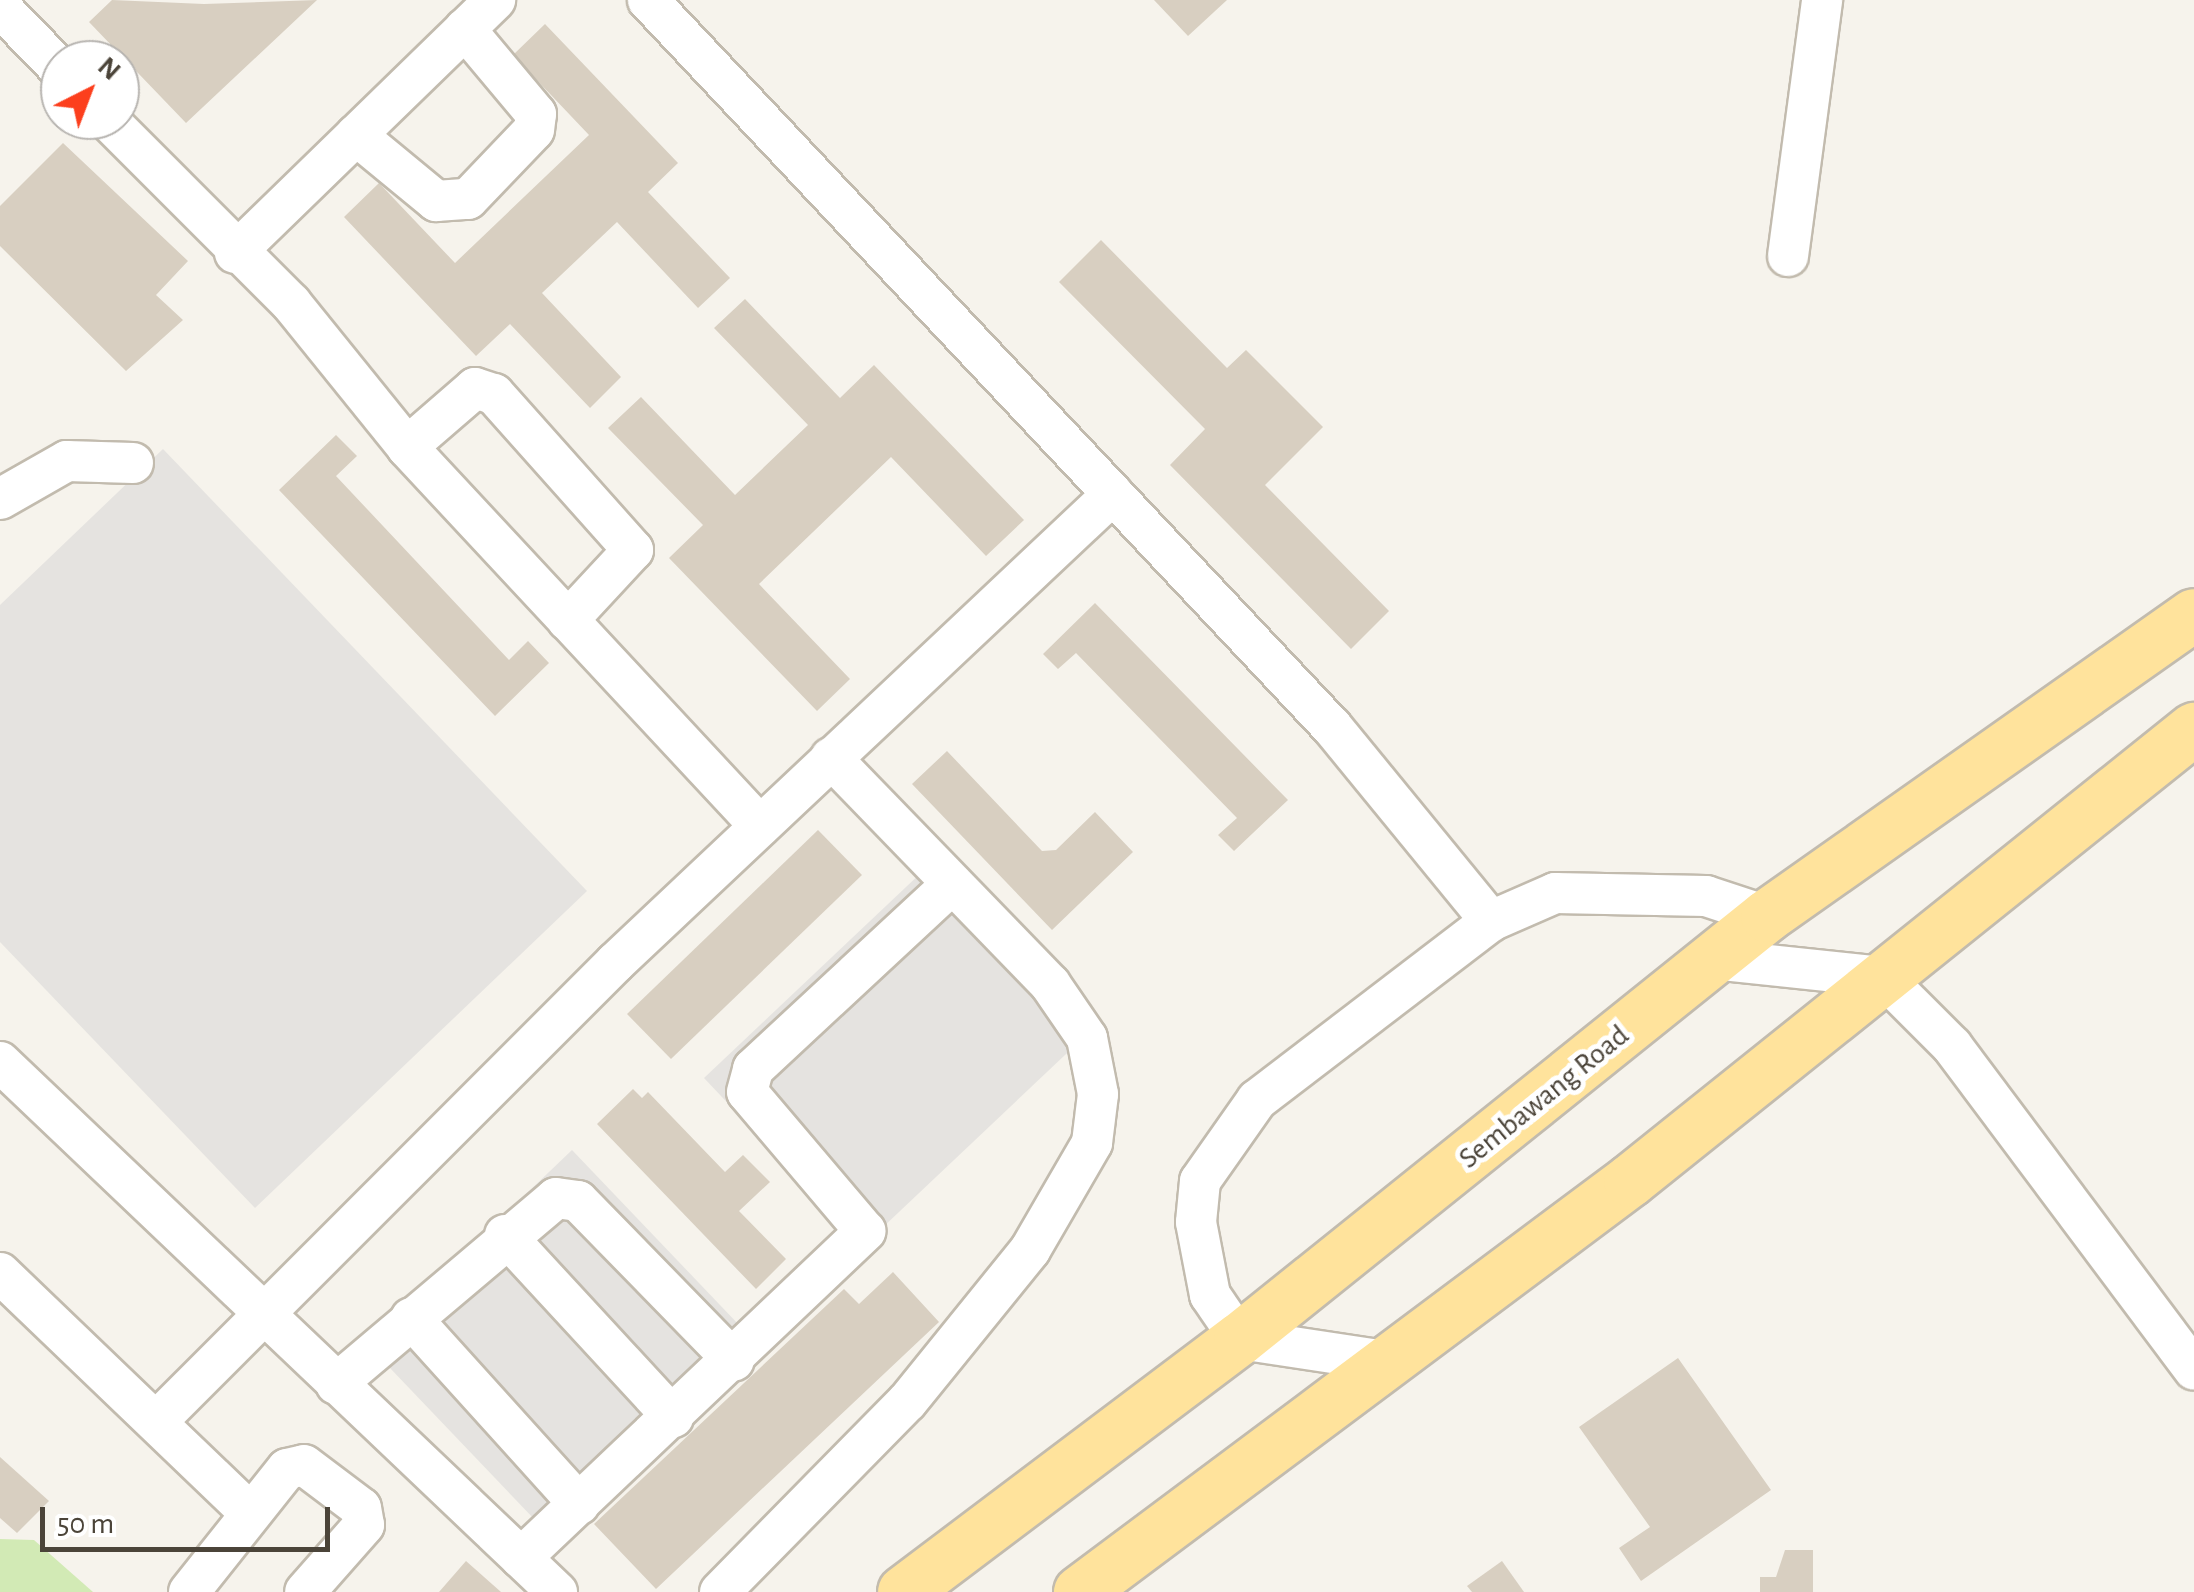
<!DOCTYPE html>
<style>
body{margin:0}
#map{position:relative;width:2194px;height:1592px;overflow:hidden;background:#f6f3ec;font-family:"Alegreya Sans",sans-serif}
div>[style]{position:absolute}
.green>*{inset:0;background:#d2eab5}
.parking>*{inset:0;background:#e5e3e0}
.building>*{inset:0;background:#d8cfc1}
.roads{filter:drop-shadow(2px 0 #c2bbae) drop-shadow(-2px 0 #c2bbae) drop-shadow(0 2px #c2bbae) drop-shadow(0 -2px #c2bbae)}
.minor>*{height:40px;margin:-20px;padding:0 20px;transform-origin:20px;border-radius:20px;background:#fff}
.major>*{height:52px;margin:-26px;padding:0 26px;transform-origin:26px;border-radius:26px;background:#ffe39c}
span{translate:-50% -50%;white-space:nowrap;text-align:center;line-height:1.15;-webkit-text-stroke:10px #fff;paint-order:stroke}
.street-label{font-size:30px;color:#4b4439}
.north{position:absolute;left:40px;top:40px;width:100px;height:100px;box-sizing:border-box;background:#fff;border:2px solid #b7b4b0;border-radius:50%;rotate:42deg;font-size:28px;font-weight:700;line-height:40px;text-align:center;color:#4b4439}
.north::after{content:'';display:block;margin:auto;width:35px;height:45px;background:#fc3f1d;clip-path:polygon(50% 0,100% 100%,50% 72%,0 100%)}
.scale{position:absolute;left:40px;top:1507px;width:290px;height:45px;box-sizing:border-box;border:5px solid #4b4439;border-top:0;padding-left:12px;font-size:30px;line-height:35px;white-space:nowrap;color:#4b4439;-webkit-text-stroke:8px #fff;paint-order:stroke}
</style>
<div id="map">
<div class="green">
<div style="clip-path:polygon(0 1539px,34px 1540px,93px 1592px,0 1592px)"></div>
</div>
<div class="parking">
<div style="clip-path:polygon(163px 449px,587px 891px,255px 1208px,0 942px,0 605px)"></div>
<div style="clip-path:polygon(924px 870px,1083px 1038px,863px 1246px,704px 1078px)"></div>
<div style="clip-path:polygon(572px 1150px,762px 1349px,557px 1543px,368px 1345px)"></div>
</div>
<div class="building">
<div style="clip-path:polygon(112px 0,204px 4px,317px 0,186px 123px,89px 22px)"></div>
<div style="clip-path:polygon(1154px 0,1227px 0,1188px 36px)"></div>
<div style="clip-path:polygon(545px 24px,678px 163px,648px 192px,730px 278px,698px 308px,617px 222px,542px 293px,621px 377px,590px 408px,510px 324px,476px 356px,344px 217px,379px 183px,455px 263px,589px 135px,513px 55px)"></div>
<div style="clip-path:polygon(63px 143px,188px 261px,156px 295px,183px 320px,126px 371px,0 246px,0 206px)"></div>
<div style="clip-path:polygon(1101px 240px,1227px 368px,1246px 350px,1323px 427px,1265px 485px,1389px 611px,1351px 649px,1170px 465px,1205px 429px,1059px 282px)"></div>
<div style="clip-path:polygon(745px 299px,840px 398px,874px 365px,1024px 520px,986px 556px,891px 457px,759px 584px,850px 679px,817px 711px,669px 558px,703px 525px,608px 428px,641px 397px,735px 495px,808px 425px,714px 328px)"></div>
<div style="clip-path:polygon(336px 435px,357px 456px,336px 476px,509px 660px,528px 641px,549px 663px,495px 716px,279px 490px)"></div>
<div style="clip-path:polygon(1095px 603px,1288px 800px,1234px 851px,1218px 835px,1237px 818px,1076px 653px,1058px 669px,1043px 654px)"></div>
<div style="clip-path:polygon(947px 751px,1042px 851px,1056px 850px,1095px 812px,1133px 852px,1052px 930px,912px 784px)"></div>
<div style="clip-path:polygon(818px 830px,862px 875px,671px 1059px,627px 1014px)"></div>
<div style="clip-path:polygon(633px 1089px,642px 1098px,648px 1092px,725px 1172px,743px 1155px,770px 1182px,739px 1211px,786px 1259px,756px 1289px,597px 1124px)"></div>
<div style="clip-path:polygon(893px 1272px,939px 1322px,656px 1589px,594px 1524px,844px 1289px,859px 1304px)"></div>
<div style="clip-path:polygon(1678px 1358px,1771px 1490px,1641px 1581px,1619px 1548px,1650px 1527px,1579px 1427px)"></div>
<div style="clip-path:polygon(0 1457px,49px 1501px,17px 1533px,0 1518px)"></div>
<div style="clip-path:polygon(1785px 1550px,1813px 1550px,1813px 1592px,1760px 1592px,1760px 1577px,1776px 1577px)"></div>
<div style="clip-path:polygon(466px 1561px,501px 1592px,439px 1592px)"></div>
<div style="clip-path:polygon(1502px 1561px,1524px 1592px,1472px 1592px,1467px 1586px)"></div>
</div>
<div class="roads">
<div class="minor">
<div style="left:648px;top:0;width:998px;rotate:46.75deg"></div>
<div style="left:1332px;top:727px;width:251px;rotate:50.7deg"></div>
<div style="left:0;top:7px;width:86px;rotate:45.9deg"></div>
<div style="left:108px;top:120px;width:259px;rotate:45deg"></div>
<div style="left:291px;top:303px;width:185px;rotate:51.1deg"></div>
<div style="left:407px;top:447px;width:518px;rotate:47.03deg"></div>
<div style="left:356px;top:135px;width:104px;rotate:39.5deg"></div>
<div style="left:436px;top:201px;width:32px;rotate:-4deg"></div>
<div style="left:468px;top:199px;width:95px;rotate:-46.3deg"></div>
<div style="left:534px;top:130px;width:16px;rotate:-83deg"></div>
<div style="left:536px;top:114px;width:111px;rotate:-129.9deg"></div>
<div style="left:235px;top:253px;width:363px;rotate:-44.2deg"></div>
<div style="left:1788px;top:256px;width:258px;rotate:-82.4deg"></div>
<div style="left:407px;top:447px;width:90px;rotate:-40.9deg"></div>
<div style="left:475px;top:388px;width:20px;rotate:18deg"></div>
<div style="left:494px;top:394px;width:209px;rotate:48.3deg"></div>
<div style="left:633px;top:550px;width:96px;rotate:132.9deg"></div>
<div style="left:0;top:499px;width:77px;rotate:-29.6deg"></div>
<div style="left:67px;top:461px;width:66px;rotate:1.7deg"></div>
<div style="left:1712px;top:959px;width:172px;rotate:6deg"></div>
<div style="left:1883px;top:977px;width:98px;rotate:45deg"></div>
<div style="left:1952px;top:1046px;width:404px;rotate:53.2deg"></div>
<div style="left:0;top:1062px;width:769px;rotate:43.58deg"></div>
<div style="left:505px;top:1235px;width:248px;rotate:47.3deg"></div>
<div style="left:0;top:1273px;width:347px;rotate:43.8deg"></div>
<div style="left:411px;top:1318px;width:251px;rotate:47.9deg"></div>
<div style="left:1392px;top:1362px;width:154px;rotate:-171.4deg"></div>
<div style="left:1240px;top:1339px;width:53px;rotate:-124.3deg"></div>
<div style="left:1210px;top:1295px;width:74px;rotate:-100.9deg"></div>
<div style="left:1196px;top:1222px;width:41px;rotate:-84.4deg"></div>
<div style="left:1200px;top:1181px;width:99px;rotate:-54.9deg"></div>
<div style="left:1257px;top:1100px;width:295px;rotate:-37.4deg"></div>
<div style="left:1491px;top:921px;width:70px;rotate:-23.6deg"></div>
<div style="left:1555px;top:893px;width:151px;rotate:1.1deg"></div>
<div style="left:1706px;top:896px;width:64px;rotate:18.2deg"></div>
<div style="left:336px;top:1384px;width:288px;rotate:-40.2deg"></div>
<div style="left:556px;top:1198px;width:22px;rotate:8deg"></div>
<div style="left:578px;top:1201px;width:223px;rotate:45.7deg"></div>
<div style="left:157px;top:1421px;width:648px;rotate:-45deg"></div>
<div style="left:615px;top:963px;width:684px;rotate:-43.28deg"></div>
<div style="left:521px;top:1558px;width:475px;rotate:-43.5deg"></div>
<div style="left:865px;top:1231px;width:182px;rotate:-130.3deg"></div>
<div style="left:747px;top:1092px;width:24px;rotate:-75deg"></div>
<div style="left:753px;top:1069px;width:272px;rotate:-42.9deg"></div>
<div style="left:189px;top:1592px;width:157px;rotate:-51.5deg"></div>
<div style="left:287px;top:1469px;width:17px;rotate:-13deg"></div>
<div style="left:304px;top:1465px;width:71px;rotate:37deg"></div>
<div style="left:361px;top:1508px;width:17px;rotate:80deg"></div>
<div style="left:364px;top:1525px;width:89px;rotate:131.4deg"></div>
<div style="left:720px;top:1592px;width:267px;rotate:-45.5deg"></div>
<div style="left:907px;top:1402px;width:196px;rotate:-51deg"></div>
<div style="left:1030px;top:1250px;width:124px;rotate:-59.9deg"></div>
<div style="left:1092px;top:1143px;width:49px;rotate:-83deg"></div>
<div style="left:1098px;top:1094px;width:57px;rotate:-101.1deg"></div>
<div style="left:1087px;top:1038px;width:65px;rotate:-124.4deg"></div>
<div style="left:1050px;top:984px;width:315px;rotate:-134.1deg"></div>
</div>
<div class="major">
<div style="left:904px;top:1592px;width:421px;rotate:-37deg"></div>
<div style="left:1240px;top:1339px;width:676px;rotate:-38.75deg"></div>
<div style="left:1767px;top:916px;width:522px;rotate:-35.18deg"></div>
<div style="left:1080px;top:1592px;width:687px;rotate:-36.77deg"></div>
<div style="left:1630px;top:1181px;width:723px;rotate:-38.71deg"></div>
</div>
</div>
<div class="street-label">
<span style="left:1544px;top:1097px;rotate:-39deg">Sembawang Road</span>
</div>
<div class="north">N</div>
<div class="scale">50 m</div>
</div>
